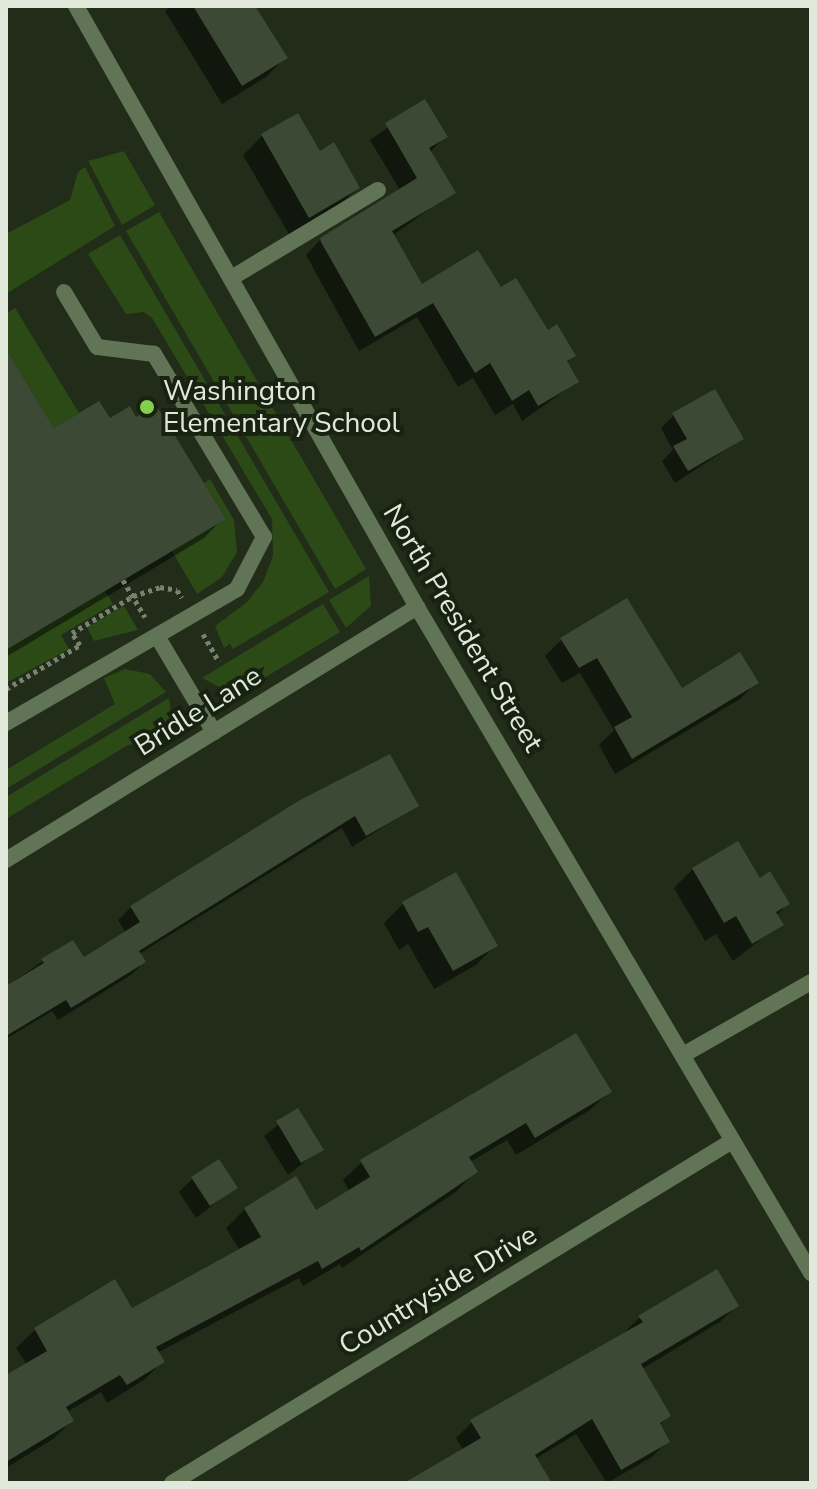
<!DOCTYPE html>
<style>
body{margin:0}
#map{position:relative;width:817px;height:1489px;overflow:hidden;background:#212c19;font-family:"Nunito Sans",sans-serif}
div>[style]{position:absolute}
.green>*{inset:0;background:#2c4a15}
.shadow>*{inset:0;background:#0007}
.building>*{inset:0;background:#3c4935}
.path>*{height:5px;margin-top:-2.5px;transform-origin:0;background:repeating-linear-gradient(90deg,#798272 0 4px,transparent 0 8px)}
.lane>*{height:16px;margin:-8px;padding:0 8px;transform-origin:8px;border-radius:8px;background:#617456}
.street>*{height:16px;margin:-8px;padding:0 8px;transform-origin:8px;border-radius:8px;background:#617456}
.dots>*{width:22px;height:22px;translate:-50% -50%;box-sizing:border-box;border:4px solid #172310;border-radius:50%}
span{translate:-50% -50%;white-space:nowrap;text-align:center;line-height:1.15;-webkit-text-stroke:8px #172310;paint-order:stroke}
.poi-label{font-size:28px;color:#e1e9dc}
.left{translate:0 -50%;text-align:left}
.street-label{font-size:28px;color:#e1e9dc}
.frame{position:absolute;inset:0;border:8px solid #e1e9dc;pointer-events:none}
</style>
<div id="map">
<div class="green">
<div style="clip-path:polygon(124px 151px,155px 205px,122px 225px,88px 161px)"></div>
<div style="clip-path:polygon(85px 167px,115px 226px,6px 294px,6px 234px,70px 200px,78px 172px)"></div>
<div style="clip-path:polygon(159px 212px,366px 569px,335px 589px,126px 231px)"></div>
<div style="clip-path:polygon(120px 235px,329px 592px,233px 649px,230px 644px,224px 648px,215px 626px,246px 603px,263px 582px,273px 556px,272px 519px,152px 318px,144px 312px,126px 314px,88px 254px)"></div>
<div style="clip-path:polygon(15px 308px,79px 413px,54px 428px,6px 349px,6px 314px)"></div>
<div style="clip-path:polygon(210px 479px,234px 520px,237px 552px,222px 577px,197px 594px,172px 551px,226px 519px,204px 483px)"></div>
<div style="clip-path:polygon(369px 576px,371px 606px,346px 628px,329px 600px)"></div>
<div style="clip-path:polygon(105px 591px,113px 604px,61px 635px,69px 649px,6px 683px,6px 650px)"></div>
<div style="clip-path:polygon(323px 604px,340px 632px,246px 689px,227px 691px,202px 678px)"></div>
<div style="clip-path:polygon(124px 606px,138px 630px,94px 641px,87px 627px)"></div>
<div style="clip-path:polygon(125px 669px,150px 674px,166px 692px,6px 789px,6px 770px,115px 704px,104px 678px)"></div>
<div style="clip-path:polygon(169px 698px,172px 719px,164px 739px,128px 745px,6px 819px,6px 797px)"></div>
</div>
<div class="shadow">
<div style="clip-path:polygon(171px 6px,253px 6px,285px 58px,266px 77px,222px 104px,165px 11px)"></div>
<div style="clip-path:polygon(424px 102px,445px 137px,430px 152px,453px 192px,392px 236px,422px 286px,500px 290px,574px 356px,566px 363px,577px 382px,522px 421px,513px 404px,495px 415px,473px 378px,458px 387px,417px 317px,359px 351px,306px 255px,321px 239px,400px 190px,370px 140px)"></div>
<div style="clip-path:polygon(262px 136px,319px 153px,358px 187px,339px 206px,290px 236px,243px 155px)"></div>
<div style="clip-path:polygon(6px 353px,54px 430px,109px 421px,223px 518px,204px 538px,6px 657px)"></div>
<div style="clip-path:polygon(674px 415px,742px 439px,675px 483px,662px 461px,673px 450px,661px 428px)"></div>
<div style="clip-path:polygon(561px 640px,681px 691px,757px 682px,740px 699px,615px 774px,599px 745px,614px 730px,580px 673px,562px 683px,545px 656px)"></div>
<div style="clip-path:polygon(301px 801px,416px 806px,352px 847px,342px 828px,139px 954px,144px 962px,131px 975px,58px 1020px,52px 1011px,6px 1039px,6px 987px,43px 961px,83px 960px,126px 933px,118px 920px,131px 907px)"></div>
<div style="clip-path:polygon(693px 869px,759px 881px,787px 904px,776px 916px,781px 924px,733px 961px,716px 934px,705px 941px,674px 888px)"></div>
<div style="clip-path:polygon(455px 875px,495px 946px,476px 965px,434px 989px,408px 944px,399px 950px,384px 923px,403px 904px)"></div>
<div style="clip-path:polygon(609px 1092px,590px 1110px,516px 1155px,507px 1140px,470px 1162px,475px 1172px,457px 1191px,342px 1268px,340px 1264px,303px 1286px,299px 1278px,157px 1353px,162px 1362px,144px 1380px,107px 1403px,101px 1392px,67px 1412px,72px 1421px,53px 1439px,6px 1468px,6px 1377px,27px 1365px,16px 1348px,35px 1330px,115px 1282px,131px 1310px,240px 1251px,226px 1228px,245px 1209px,315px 1213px,350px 1192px,343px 1180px,362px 1162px)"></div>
<div style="clip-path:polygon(297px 1110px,321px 1149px,288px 1175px,264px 1136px)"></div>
<div style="clip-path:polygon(192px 1179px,235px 1188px,196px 1218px,179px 1192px)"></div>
<div style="clip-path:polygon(737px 1305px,721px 1321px,642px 1369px,669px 1416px,659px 1426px,668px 1441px,652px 1457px,607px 1483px,576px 1434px,535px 1459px,550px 1483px,408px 1483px,463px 1450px,456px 1438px,472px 1422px,624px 1333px,640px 1317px)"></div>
</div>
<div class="building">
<div style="clip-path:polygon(193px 6px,255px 6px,288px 58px,242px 86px)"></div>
<div style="clip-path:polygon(425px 99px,448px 137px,429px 148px,456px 193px,392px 231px,422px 284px,478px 250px,501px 287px,516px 278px,548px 330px,557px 324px,576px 356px,567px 361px,579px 382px,538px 406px,529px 390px,512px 401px,490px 363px,475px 373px,433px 303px,375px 337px,321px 242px,320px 238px,417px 178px,385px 123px)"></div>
<div style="clip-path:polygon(298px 113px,320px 151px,334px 142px,360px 188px,309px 218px,261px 134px)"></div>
<div style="clip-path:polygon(6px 349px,54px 428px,99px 401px,110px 418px,130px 406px,136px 417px,156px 405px,226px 519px,6px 650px)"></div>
<div style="clip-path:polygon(715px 389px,744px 439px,688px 471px,673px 446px,687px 439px,672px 413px)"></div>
<div style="clip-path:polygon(627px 598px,682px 688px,740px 652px,759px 683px,632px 759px,614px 727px,632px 717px,597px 658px,579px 668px,560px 638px)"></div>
<div style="clip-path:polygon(390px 754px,419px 806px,366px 836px,355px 816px,139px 951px,146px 962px,71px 1008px,66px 1000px,6px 1036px,6px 986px,44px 963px,41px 959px,73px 940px,84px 957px,140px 922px,130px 906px,300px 800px)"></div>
<div style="clip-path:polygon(738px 841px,760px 878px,770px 871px,790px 904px,776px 912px,784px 925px,752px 944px,736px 916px,724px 923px,692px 868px)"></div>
<div style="clip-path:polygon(456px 872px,498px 946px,453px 971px,428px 927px,418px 932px,402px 902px)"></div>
<div style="clip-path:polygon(576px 1033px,612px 1092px,535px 1138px,526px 1123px,469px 1157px,478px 1172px,361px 1251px,359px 1247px,322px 1269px,318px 1261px,156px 1347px,165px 1362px,127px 1385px,120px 1375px,66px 1407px,74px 1421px,6px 1462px,6px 1375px,47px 1351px,34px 1328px,115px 1279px,132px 1308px,261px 1237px,244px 1208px,296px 1176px,316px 1210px,370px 1177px,360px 1160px)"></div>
<div style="clip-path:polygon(298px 1108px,324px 1150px,301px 1163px,276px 1121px)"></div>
<div style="clip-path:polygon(219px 1159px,238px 1188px,210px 1206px,191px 1177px)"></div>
<div style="clip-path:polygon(717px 1269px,739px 1306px,641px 1364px,671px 1416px,660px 1423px,670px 1442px,621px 1470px,592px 1419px,535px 1455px,552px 1483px,404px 1483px,481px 1438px,470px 1420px,643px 1322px,638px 1316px)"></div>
</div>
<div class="path">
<div style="left:123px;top:580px;width:43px;rotate:59.3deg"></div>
<div style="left:203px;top:634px;width:32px;rotate:60deg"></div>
<div style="left:6px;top:689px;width:86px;rotate:-30.7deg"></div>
<div style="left:80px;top:645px;width:14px;rotate:-124deg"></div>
<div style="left:72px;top:633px;width:71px;rotate:-31.2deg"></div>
<div style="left:133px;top:596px;width:28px;rotate:-18deg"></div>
<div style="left:160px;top:587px;width:17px;rotate:10deg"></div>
<div style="left:177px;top:590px;width:9px;rotate:58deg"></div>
</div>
<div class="lane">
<div style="left:233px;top:277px;width:169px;rotate:-31deg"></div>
<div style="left:157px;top:636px;width:112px;rotate:59.3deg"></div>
<div style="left:6px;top:723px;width:267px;rotate:-30.1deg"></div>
<div style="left:237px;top:589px;width:59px;rotate:-62.6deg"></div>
<div style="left:264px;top:537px;width:214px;rotate:-121deg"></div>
<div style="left:154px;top:354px;width:57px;rotate:-173deg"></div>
<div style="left:97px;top:347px;width:64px;rotate:-121deg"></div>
</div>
<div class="street">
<div style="left:76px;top:6px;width:691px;rotate:60.43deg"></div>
<div style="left:417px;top:607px;width:774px;rotate:59.39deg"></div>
<div style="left:6px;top:860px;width:483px;rotate:-31.6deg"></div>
<div style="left:683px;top:1055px;width:147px;rotate:-29.7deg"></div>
<div style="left:172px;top:1483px;width:656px;rotate:-31.41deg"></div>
</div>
<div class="dots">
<div style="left:147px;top:407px;background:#84cf4d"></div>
</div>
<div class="poi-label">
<span class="left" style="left:163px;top:407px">Washington<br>Elementary School</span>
</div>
<div class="street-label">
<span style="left:463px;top:628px;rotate:59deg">North President Street</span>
<span style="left:198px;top:711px;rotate:-32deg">Bridle Lane</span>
<span style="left:438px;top:1290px;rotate:-31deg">Countryside Drive</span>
</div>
<div class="frame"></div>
</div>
